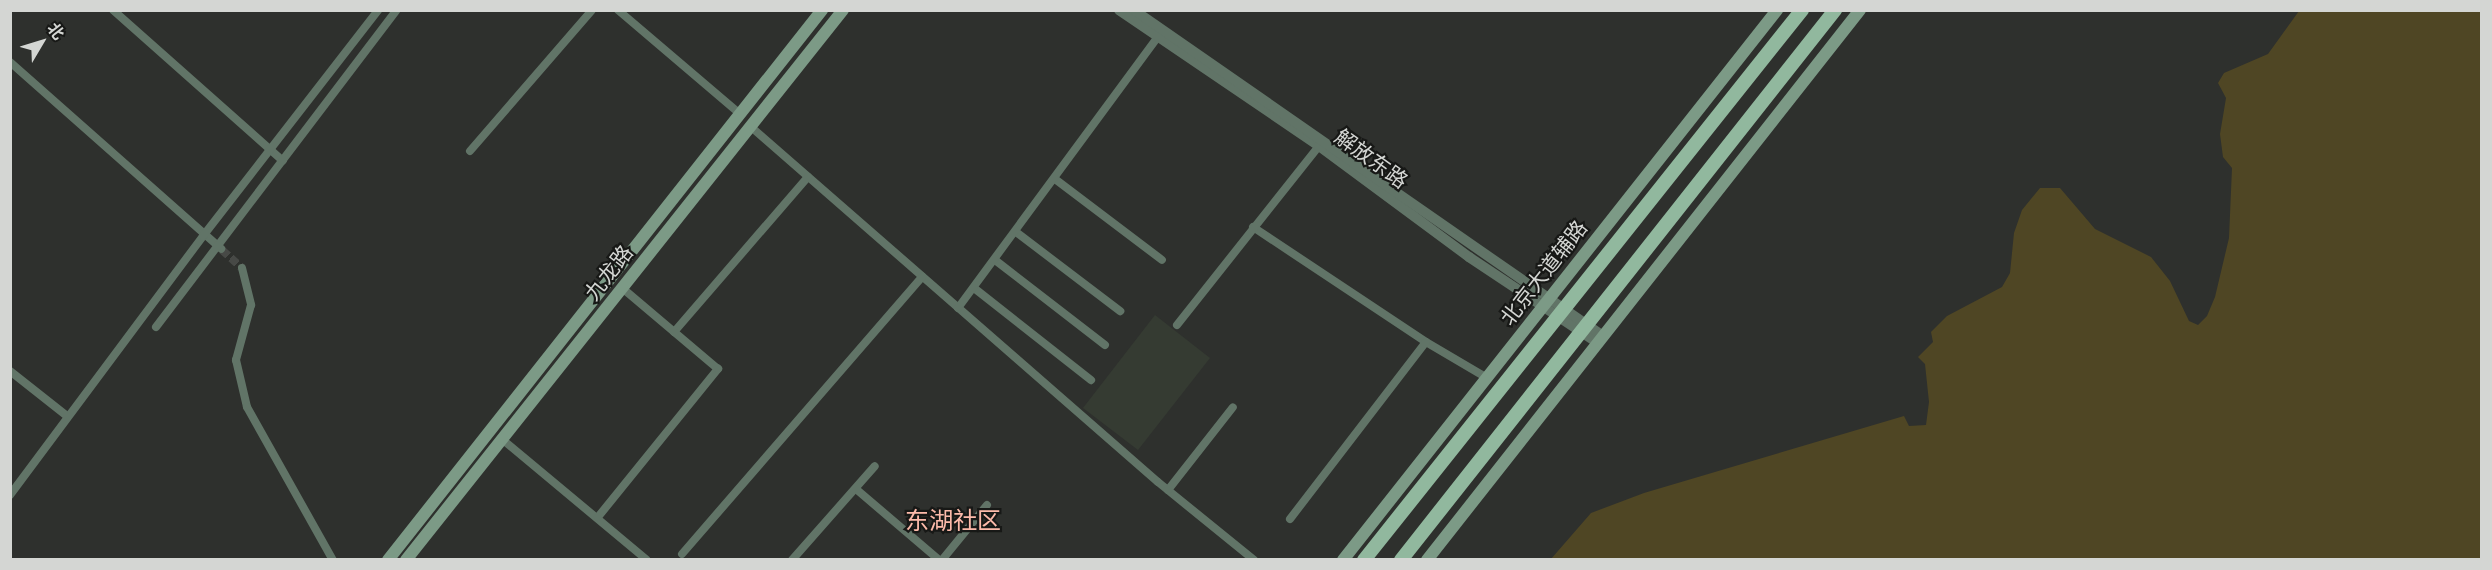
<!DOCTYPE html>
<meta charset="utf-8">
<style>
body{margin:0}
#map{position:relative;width:2492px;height:570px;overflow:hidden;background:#2e302d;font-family:Merriweather,"Noto Sans SC",serif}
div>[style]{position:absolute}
.built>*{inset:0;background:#353b32}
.green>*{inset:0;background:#4f4624}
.minor-tunnel>*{height:8px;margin-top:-4px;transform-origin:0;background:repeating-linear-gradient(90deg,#474946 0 8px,transparent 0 12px)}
.minor>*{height:8px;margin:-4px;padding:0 4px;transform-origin:4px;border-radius:4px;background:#617467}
.tertiary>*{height:10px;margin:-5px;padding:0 5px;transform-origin:5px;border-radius:5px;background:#617467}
.secondary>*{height:12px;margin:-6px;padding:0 6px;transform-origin:6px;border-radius:6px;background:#7c9a86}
.primary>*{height:14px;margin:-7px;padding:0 7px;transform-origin:7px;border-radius:7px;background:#91b89e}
span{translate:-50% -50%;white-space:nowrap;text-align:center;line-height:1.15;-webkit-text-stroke:4.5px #171816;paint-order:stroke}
.street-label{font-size:21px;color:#d4d6d3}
.quarter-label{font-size:24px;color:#fcbaaa}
.frame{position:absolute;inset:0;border:12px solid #d4d6d3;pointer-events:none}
.north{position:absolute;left:12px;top:12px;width:60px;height:60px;-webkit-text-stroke:4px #171816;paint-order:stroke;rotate:52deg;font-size:16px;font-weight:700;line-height:24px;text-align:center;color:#d4d6d3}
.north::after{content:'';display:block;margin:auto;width:21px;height:27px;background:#d4d6d3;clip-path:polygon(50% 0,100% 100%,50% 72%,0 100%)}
</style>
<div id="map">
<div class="built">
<div style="clip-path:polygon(1155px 315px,1210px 358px,1138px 450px,1083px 408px)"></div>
</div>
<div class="green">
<div style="clip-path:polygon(2299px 11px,2481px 11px,2481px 559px,1551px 559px,1591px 513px,1644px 493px,1904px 416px,1909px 426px,1926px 425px,1929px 402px,1925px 364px,1918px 357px,1933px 342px,1931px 332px,1947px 316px,2002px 287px,2010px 273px,2014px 233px,2022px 210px,2040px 188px,2060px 188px,2095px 229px,2151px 257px,2170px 281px,2189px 321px,2198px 325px,2207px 316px,2215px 297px,2229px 238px,2232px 168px,2223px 157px,2220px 134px,2226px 98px,2218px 83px,2224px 73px,2268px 54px)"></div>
</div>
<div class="minor-tunnel">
<div style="left:222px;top:250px;width:27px;rotate:42deg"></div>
</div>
<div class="minor">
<div style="left:113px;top:10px;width:227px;rotate:41.6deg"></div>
<div style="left:618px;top:10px;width:160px;rotate:40.4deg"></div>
<div style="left:10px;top:62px;width:282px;rotate:41.5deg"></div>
<div style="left:750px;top:126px;width:541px;rotate:41.11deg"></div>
<div style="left:1158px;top:482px;width:124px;rotate:39.1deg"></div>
<div style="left:470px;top:151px;width:186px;rotate:-49.1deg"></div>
<div style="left:1055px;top:179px;width:134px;rotate:37.1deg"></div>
<div style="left:1253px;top:227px;width:208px;rotate:33.6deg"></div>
<div style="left:1426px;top:342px;width:71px;rotate:30.5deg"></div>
<div style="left:1016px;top:232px;width:131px;rotate:37.2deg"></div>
<div style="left:995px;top:260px;width:139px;rotate:37.7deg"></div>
<div style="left:242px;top:268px;width:38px;rotate:76deg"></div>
<div style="left:251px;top:305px;width:57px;rotate:105.3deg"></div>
<div style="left:236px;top:360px;width:48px;rotate:76.8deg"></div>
<div style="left:247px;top:407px;width:176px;rotate:60.7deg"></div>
<div style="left:974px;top:288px;width:149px;rotate:38.2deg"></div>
<div style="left:958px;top:308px;width:342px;rotate:-53.6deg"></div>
<div style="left:1177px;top:325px;width:233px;rotate:-51.6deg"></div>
<div style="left:156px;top:327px;width:398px;rotate:-52.8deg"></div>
<div style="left:674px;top:332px;width:205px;rotate:-49.2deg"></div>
<div style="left:10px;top:371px;width:73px;rotate:38.3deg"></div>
<div style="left:503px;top:440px;width:187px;rotate:39.8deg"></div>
<div style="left:856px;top:489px;width:109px;rotate:40.5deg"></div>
<div style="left:1168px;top:490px;width:105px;rotate:-51.9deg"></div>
<div style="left:10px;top:495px;width:323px;rotate:-53.3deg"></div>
<div style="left:203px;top:236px;width:286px;rotate:-52.2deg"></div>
<div style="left:598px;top:517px;width:191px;rotate:-51deg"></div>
<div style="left:718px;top:369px;width:126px;rotate:-139.8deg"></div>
<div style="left:1290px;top:519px;width:223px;rotate:-52.5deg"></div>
<div style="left:682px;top:554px;width:367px;rotate:-49.1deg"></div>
<div style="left:792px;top:560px;width:125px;rotate:-48.6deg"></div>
<div style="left:942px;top:560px;width:71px;rotate:-50.7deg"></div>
</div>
<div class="tertiary">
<div style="left:1119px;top:10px;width:242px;rotate:34.2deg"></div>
<div style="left:1319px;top:146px;width:187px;rotate:36.5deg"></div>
<div style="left:1469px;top:257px;width:155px;rotate:33.7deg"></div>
<div style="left:1134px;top:10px;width:571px;rotate:34.8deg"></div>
</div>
<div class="secondary">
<div style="left:388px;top:560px;width:701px;rotate:-51.72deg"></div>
<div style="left:406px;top:560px;width:702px;rotate:-51.53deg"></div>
<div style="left:1343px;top:560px;width:701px;rotate:-51.72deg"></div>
<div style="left:1427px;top:560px;width:700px;rotate:-51.79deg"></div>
</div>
<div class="primary">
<div style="left:1364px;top:560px;width:703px;rotate:-51.47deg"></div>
<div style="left:1401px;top:560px;width:701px;rotate:-51.72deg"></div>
</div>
<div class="street-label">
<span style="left:1371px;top:159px;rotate:36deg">解放东路</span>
<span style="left:609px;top:273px;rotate:-52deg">九龙路</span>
<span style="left:1544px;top:273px;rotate:-52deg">北京大道辅路</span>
</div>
<div class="quarter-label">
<span style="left:953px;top:521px">东湖社区</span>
</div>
<div class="frame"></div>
<div class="north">北</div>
</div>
